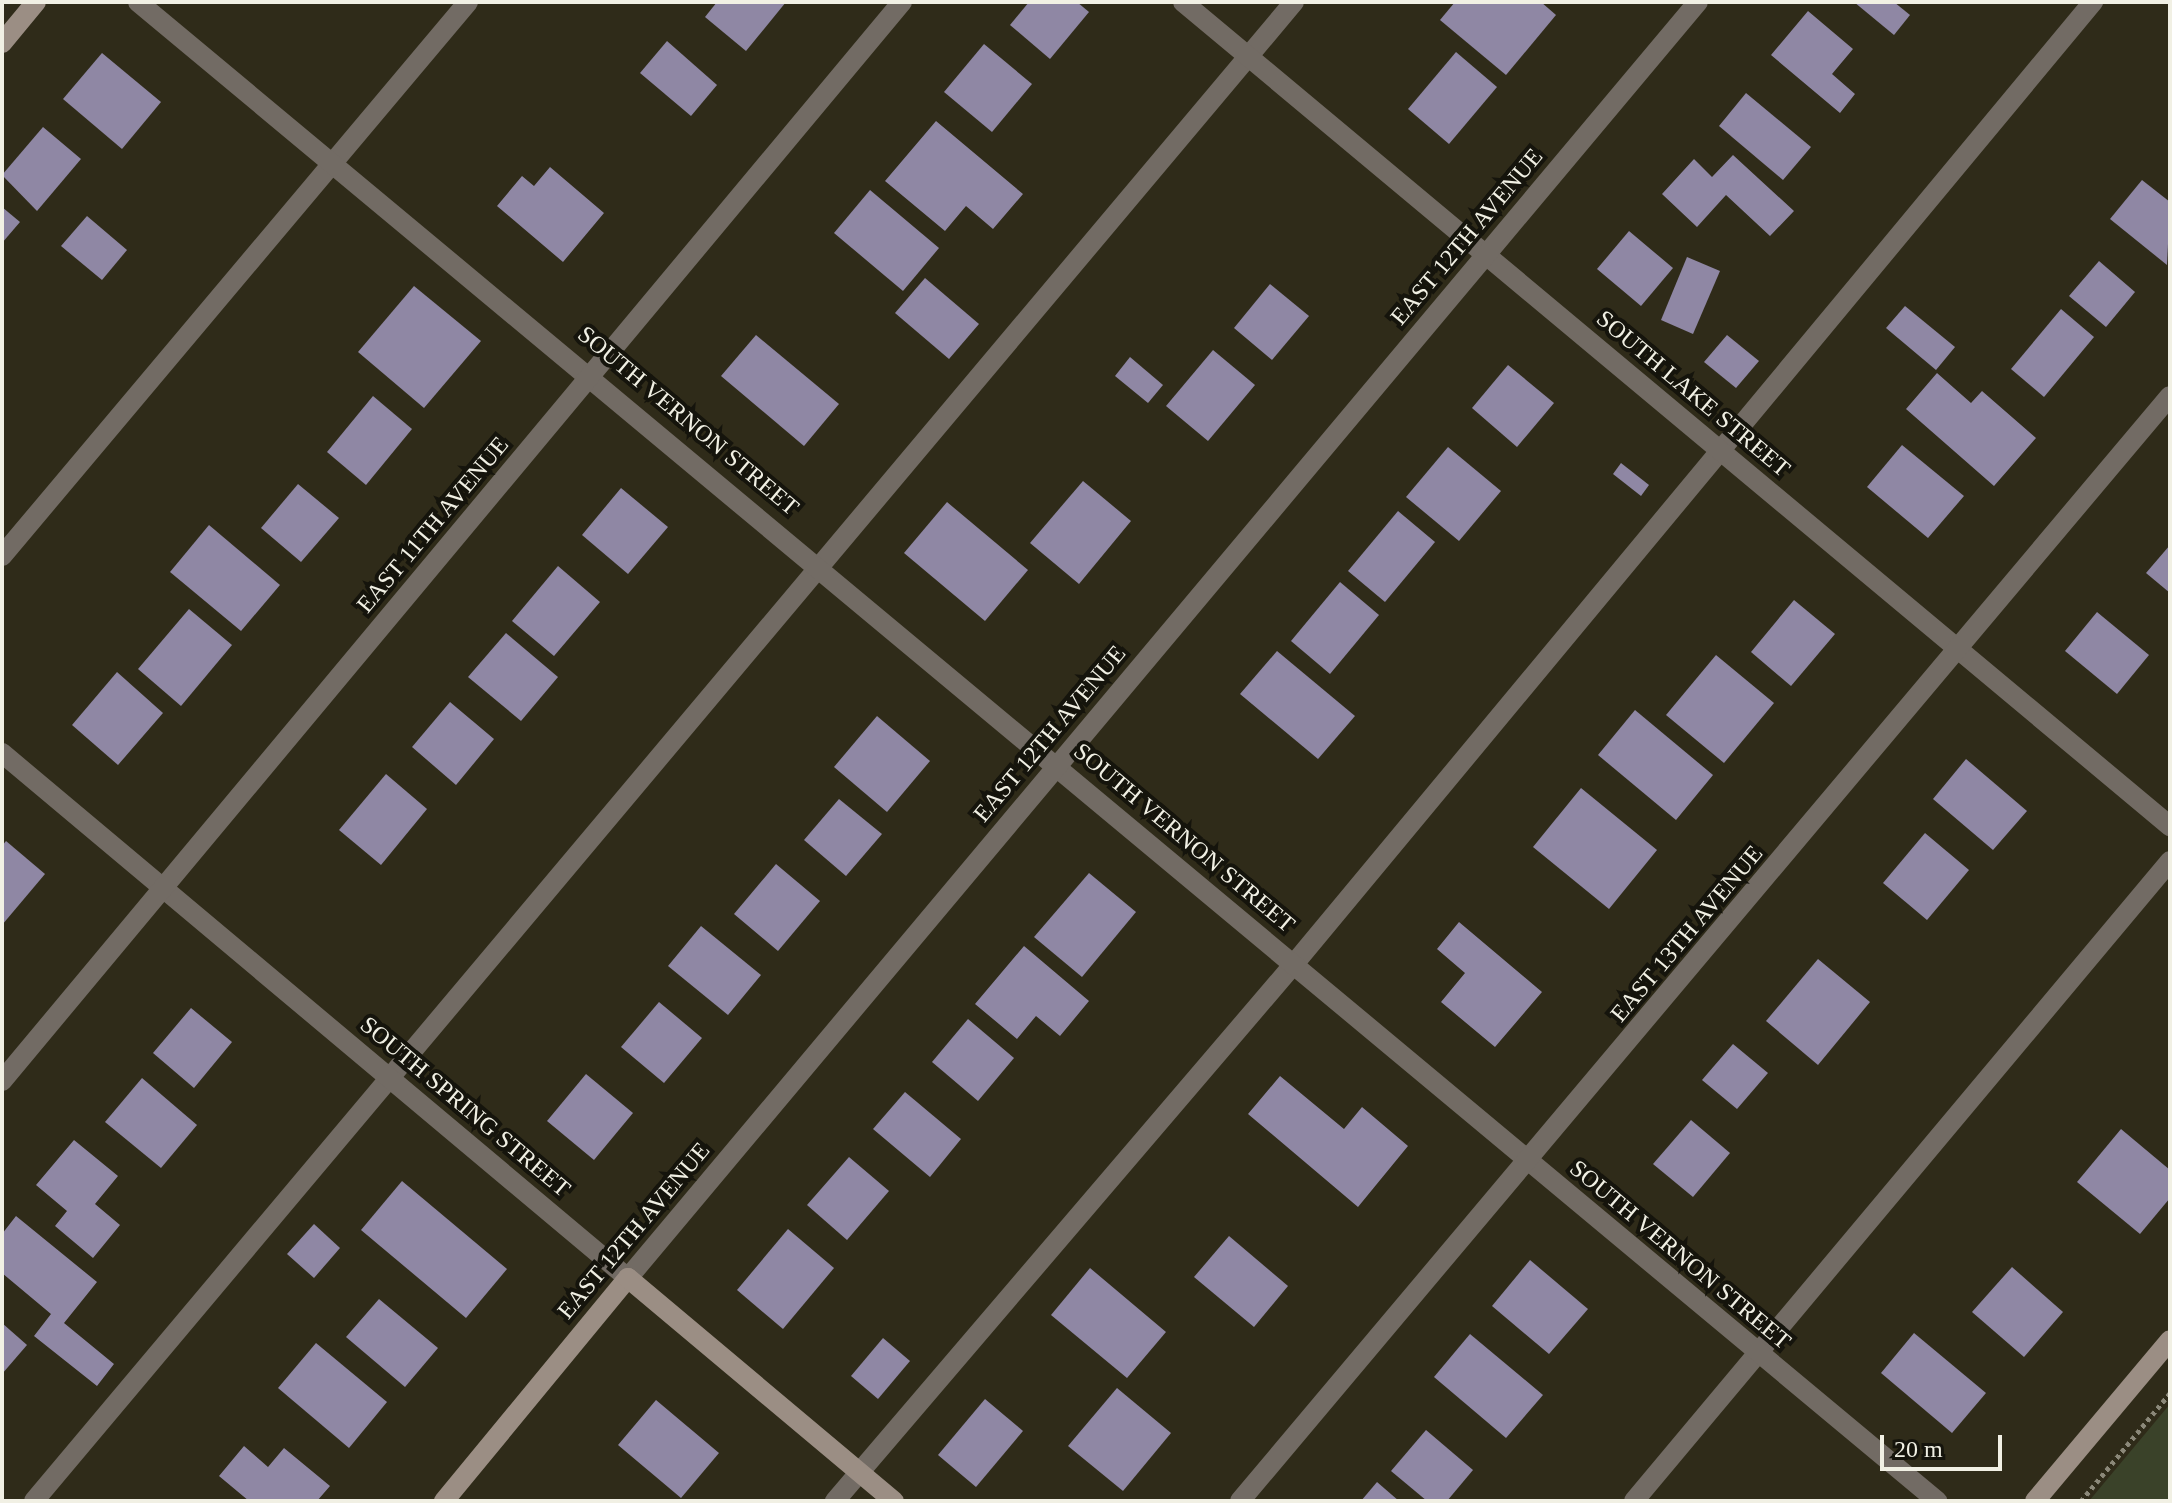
<!DOCTYPE html>
<style>
body{margin:0}
#map{position:relative;width:2172px;height:1503px;overflow:hidden;background:#2f2b19;font-family:Georgia,serif}
div>[style]{position:absolute}
.green>*{inset:0;background:#3a4229}
.building>*{inset:0;background:#8f87a4}
.path>*{height:5px;margin-top:-2.5px;transform-origin:0;background:repeating-linear-gradient(90deg,#8b8879 0 4px,transparent 0 8px)}
.lane>*{height:20px;margin:-10px;padding:0 10px;transform-origin:10px;border-radius:10px;background:#726b64}
.street>*{height:20px;margin:-10px;padding:0 10px;transform-origin:10px;border-radius:10px;background:#726b64}
.secondary>*{height:20px;margin:-10px;padding:0 10px;transform-origin:10px;border-radius:10px;background:#9b8e84}
span{translate:-50% -50%;white-space:nowrap;text-align:center;line-height:1.15;-webkit-text-stroke:8px #15140c;paint-order:stroke}
.street-label{font-size:24px;color:#f1f0e4}
.frame{position:absolute;inset:0;border:4px solid #f1f0e4;pointer-events:none}
.scale{position:absolute;left:1880px;top:1435px;width:122px;height:36px;box-sizing:border-box;border:4px solid #f1f0e4;border-top:0;padding-left:10px;font-size:24px;line-height:28px;white-space:nowrap;color:#f1f0e4;-webkit-text-stroke:6px #15140c;paint-order:stroke}
</style>
<div id="map">
<div class="green">
<div style="clip-path:polygon(2170px 1404px,2170px 1501px,2089px 1501px)"></div>
</div>
<div class="building">
<div style="clip-path:polygon(717px 2px,786px 2px,746px 51px,705px 17px)"></div>
<div style="clip-path:polygon(1029px 2px,1077px 2px,1089px 12px,1050px 59px,1010px 25px)"></div>
<div style="clip-path:polygon(1455px 2px,1541px 2px,1556px 15px,1506px 75px,1440px 20px)"></div>
<div style="clip-path:polygon(1854px 2px,1894px 2px,1910px 15px,1894px 35px)"></div>
<div style="clip-path:polygon(1808px 11px,1853px 49px,1832px 74px,1855px 94px,1840px 113px,1771px 55px)"></div>
<div style="clip-path:polygon(667px 41px,717px 85px,691px 116px,640px 73px)"></div>
<div style="clip-path:polygon(984px 44px,1032px 84px,992px 132px,944px 92px)"></div>
<div style="clip-path:polygon(1456px 52px,1497px 87px,1449px 144px,1408px 109px)"></div>
<div style="clip-path:polygon(102px 53px,161px 102px,122px 149px,63px 99px)"></div>
<div style="clip-path:polygon(1746px 93px,1811px 147px,1783px 180px,1719px 126px)"></div>
<div style="clip-path:polygon(936px 121px,1023px 194px,993px 229px,966px 206px,945px 231px,885px 181px)"></div>
<div style="clip-path:polygon(43px 127px,81px 159px,37px 211px,2px 175px)"></div>
<div style="clip-path:polygon(1733px 155px,1794px 211px,1770px 236px,1726px 195px,1697px 227px,1662px 194px,1694px 159px,1712px 177px)"></div>
<div style="clip-path:polygon(550px 167px,604px 213px,563px 262px,497px 206px,522px 176px,534px 186px)"></div>
<div style="clip-path:polygon(2142px 180px,2170px 202px,2167px 265px,2110px 219px)"></div>
<div style="clip-path:polygon(870px 190px,939px 248px,903px 291px,834px 233px)"></div>
<div style="clip-path:polygon(2px 207px,20px 222px,2px 243px)"></div>
<div style="clip-path:polygon(87px 216px,127px 250px,102px 280px,61px 246px)"></div>
<div style="clip-path:polygon(1629px 231px,1673px 268px,1641px 306px,1597px 269px)"></div>
<div style="clip-path:polygon(1687px 257px,1720px 271px,1693px 334px,1661px 320px)"></div>
<div style="clip-path:polygon(2099px 261px,2135px 292px,2106px 327px,2069px 296px)"></div>
<div style="clip-path:polygon(925px 278px,979px 324px,949px 359px,895px 313px)"></div>
<div style="clip-path:polygon(1270px 284px,1309px 316px,1272px 360px,1234px 328px)"></div>
<div style="clip-path:polygon(414px 286px,481px 341px,424px 408px,358px 352px)"></div>
<div style="clip-path:polygon(1905px 306px,1955px 347px,1936px 370px,1886px 328px)"></div>
<div style="clip-path:polygon(2061px 309px,2094px 337px,2044px 397px,2011px 369px)"></div>
<div style="clip-path:polygon(756px 335px,839px 404px,804px 446px,721px 376px)"></div>
<div style="clip-path:polygon(1727px 335px,1759px 361px,1736px 388px,1704px 362px)"></div>
<div style="clip-path:polygon(1213px 350px,1255px 385px,1208px 441px,1166px 406px)"></div>
<div style="clip-path:polygon(1130px 357px,1163px 385px,1148px 403px,1115px 376px)"></div>
<div style="clip-path:polygon(1508px 365px,1554px 403px,1517px 447px,1472px 408px)"></div>
<div style="clip-path:polygon(1937px 373px,1971px 403px,1982px 391px,2036px 438px,1994px 486px,1906px 409px)"></div>
<div style="clip-path:polygon(373px 396px,412px 429px,366px 485px,327px 452px)"></div>
<div style="clip-path:polygon(1902px 445px,1964px 496px,1928px 538px,1867px 487px)"></div>
<div style="clip-path:polygon(1448px 447px,1501px 491px,1459px 541px,1406px 497px)"></div>
<div style="clip-path:polygon(1621px 463px,1649px 485px,1641px 496px,1613px 474px)"></div>
<div style="clip-path:polygon(1083px 481px,1131px 521px,1079px 584px,1030px 543px)"></div>
<div style="clip-path:polygon(298px 484px,339px 518px,301px 562px,261px 528px)"></div>
<div style="clip-path:polygon(621px 488px,668px 527px,628px 574px,582px 535px)"></div>
<div style="clip-path:polygon(947px 502px,1028px 570px,985px 621px,904px 553px)"></div>
<div style="clip-path:polygon(1398px 511px,1435px 542px,1385px 602px,1348px 571px)"></div>
<div style="clip-path:polygon(209px 525px,280px 585px,241px 631px,170px 572px)"></div>
<div style="clip-path:polygon(2170px 545px,2170px 593px,2146px 573px)"></div>
<div style="clip-path:polygon(558px 566px,600px 602px,554px 656px,512px 621px)"></div>
<div style="clip-path:polygon(1340px 582px,1379px 615px,1330px 674px,1291px 641px)"></div>
<div style="clip-path:polygon(1794px 600px,1835px 634px,1791px 686px,1751px 652px)"></div>
<div style="clip-path:polygon(189px 609px,232px 645px,181px 706px,138px 669px)"></div>
<div style="clip-path:polygon(2097px 612px,2149px 655px,2117px 694px,2065px 651px)"></div>
<div style="clip-path:polygon(506px 633px,558px 677px,521px 721px,468px 677px)"></div>
<div style="clip-path:polygon(1277px 651px,1355px 716px,1318px 759px,1240px 694px)"></div>
<div style="clip-path:polygon(1716px 655px,1774px 703px,1724px 763px,1666px 715px)"></div>
<div style="clip-path:polygon(117px 672px,163px 713px,118px 765px,72px 725px)"></div>
<div style="clip-path:polygon(450px 702px,494px 739px,456px 785px,412px 747px)"></div>
<div style="clip-path:polygon(1635px 710px,1713px 775px,1676px 820px,1598px 755px)"></div>
<div style="clip-path:polygon(877px 716px,930px 761px,887px 812px,834px 767px)"></div>
<div style="clip-path:polygon(1966px 759px,2027px 811px,1993px 850px,1933px 799px)"></div>
<div style="clip-path:polygon(386px 774px,427px 809px,381px 865px,339px 830px)"></div>
<div style="clip-path:polygon(1581px 788px,1657px 850px,1609px 909px,1533px 847px)"></div>
<div style="clip-path:polygon(839px 799px,882px 834px,846px 876px,804px 840px)"></div>
<div style="clip-path:polygon(1925px 833px,1969px 870px,1927px 920px,1883px 883px)"></div>
<div style="clip-path:polygon(6px 841px,45px 874px,2px 925px,2px 846px)"></div>
<div style="clip-path:polygon(776px 864px,820px 901px,778px 951px,734px 914px)"></div>
<div style="clip-path:polygon(1089px 873px,1136px 912px,1082px 977px,1034px 937px)"></div>
<div style="clip-path:polygon(1459px 922px,1542px 992px,1495px 1047px,1441px 1002px,1465px 973px,1437px 949px)"></div>
<div style="clip-path:polygon(701px 926px,761px 975px,728px 1015px,668px 966px)"></div>
<div style="clip-path:polygon(1024px 946px,1089px 1001px,1060px 1036px,1036px 1016px,1017px 1039px,975px 1004px)"></div>
<div style="clip-path:polygon(1818px 959px,1870px 1002px,1818px 1065px,1766px 1021px)"></div>
<div style="clip-path:polygon(659px 1002px,702px 1038px,664px 1083px,621px 1047px)"></div>
<div style="clip-path:polygon(191px 1008px,232px 1042px,194px 1088px,153px 1053px)"></div>
<div style="clip-path:polygon(968px 1019px,1014px 1058px,978px 1101px,932px 1062px)"></div>
<div style="clip-path:polygon(1733px 1044px,1768px 1073px,1737px 1109px,1702px 1080px)"></div>
<div style="clip-path:polygon(586px 1074px,633px 1113px,594px 1160px,547px 1121px)"></div>
<div style="clip-path:polygon(1280px 1076px,1344px 1129px,1362px 1107px,1408px 1146px,1358px 1207px,1248px 1114px)"></div>
<div style="clip-path:polygon(142px 1078px,197px 1125px,161px 1168px,105px 1122px)"></div>
<div style="clip-path:polygon(905px 1092px,961px 1139px,930px 1177px,873px 1129px)"></div>
<div style="clip-path:polygon(1691px 1120px,1730px 1153px,1693px 1197px,1653px 1164px)"></div>
<div style="clip-path:polygon(2121px 1129px,2170px 1170px,2170px 1198px,2140px 1234px,2077px 1182px)"></div>
<div style="clip-path:polygon(74px 1140px,118px 1176px,95px 1204px,120px 1225px,93px 1258px,55px 1226px,67px 1211px,36px 1185px)"></div>
<div style="clip-path:polygon(849px 1157px,889px 1191px,847px 1240px,807px 1205px)"></div>
<div style="clip-path:polygon(402px 1181px,507px 1269px,466px 1318px,361px 1230px)"></div>
<div style="clip-path:polygon(16px 1216px,97px 1282px,64px 1323px,114px 1364px,97px 1386px,34px 1336px,51px 1314px,2px 1273px,2px 1234px)"></div>
<div style="clip-path:polygon(314px 1224px,340px 1248px,314px 1278px,287px 1254px)"></div>
<div style="clip-path:polygon(788px 1229px,834px 1268px,783px 1329px,737px 1290px)"></div>
<div style="clip-path:polygon(1229px 1236px,1288px 1286px,1254px 1327px,1194px 1277px)"></div>
<div style="clip-path:polygon(1530px 1260px,1588px 1309px,1549px 1354px,1492px 1306px)"></div>
<div style="clip-path:polygon(2012px 1267px,2063px 1312px,2024px 1357px,1972px 1312px)"></div>
<div style="clip-path:polygon(1090px 1268px,1166px 1332px,1127px 1378px,1051px 1315px)"></div>
<div style="clip-path:polygon(379px 1299px,438px 1348px,405px 1387px,346px 1337px)"></div>
<div style="clip-path:polygon(2px 1323px,27px 1345px,2px 1374px)"></div>
<div style="clip-path:polygon(1914px 1333px,1986px 1393px,1952px 1433px,1881px 1373px)"></div>
<div style="clip-path:polygon(1470px 1334px,1543px 1395px,1506px 1438px,1434px 1377px)"></div>
<div style="clip-path:polygon(883px 1338px,910px 1361px,878px 1399px,851px 1376px)"></div>
<div style="clip-path:polygon(316px 1343px,387px 1402px,349px 1448px,278px 1388px)"></div>
<div style="clip-path:polygon(1117px 1388px,1171px 1433px,1123px 1491px,1068px 1446px)"></div>
<div style="clip-path:polygon(985px 1399px,1023px 1431px,976px 1487px,938px 1455px)"></div>
<div style="clip-path:polygon(656px 1400px,719px 1453px,681px 1498px,618px 1445px)"></div>
<div style="clip-path:polygon(1426px 1430px,1473px 1470px,1447px 1501px,1427px 1501px,1391px 1471px)"></div>
<div style="clip-path:polygon(244px 1446px,268px 1467px,284px 1448px,330px 1486px,317px 1501px,249px 1501px,219px 1476px)"></div>
<div style="clip-path:polygon(1377px 1482px,1399px 1501px,1361px 1501px)"></div>
</div>
<div class="path">
<div style="left:2081px;top:1501px;width:140px;rotate:-50.5deg"></div>
</div>
<div class="lane">
<div style="left:2px;top:556px;width:724px;rotate:-49.93deg"></div>
<div style="left:34px;top:1501px;width:1958px;rotate:-49.95deg"></div>
<div style="left:835px;top:1501px;width:706px;rotate:-49.48deg"></div>
<div style="left:1294px;top:964px;width:1251px;rotate:-50.29deg"></div>
<div style="left:1634px;top:1501px;width:835px;rotate:-50.05deg"></div>
</div>
<div class="street">
<div style="left:138px;top:2px;width:2342px;rotate:39.8deg"></div>
<div style="left:1183px;top:2px;width:1286px;rotate:39.86deg"></div>
<div style="left:2px;top:753px;width:817px;rotate:39.99deg"></div>
<div style="left:628px;top:1278px;width:1665px;rotate:-50.02deg"></div>
<div style="left:2px;top:1081px;width:1405px;rotate:-50.17deg"></div>
<div style="left:1240px;top:1501px;width:1444px;rotate:-49.92deg"></div>
</div>
<div class="secondary">
<div style="left:2px;top:43px;width:53px;rotate:-50.3deg"></div>
<div style="left:444px;top:1501px;width:289px;rotate:-50.5deg"></div>
<div style="left:628px;top:1278px;width:347px;rotate:40deg"></div>
<div style="left:2035px;top:1501px;width:210px;rotate:-50deg"></div>
</div>
<div class="street-label">
<span style="left:1467px;top:237px;rotate:-50deg">EAST 12TH AVENUE</span>
<span style="left:1693px;top:394px;rotate:40deg">SOUTH LAKE STREET</span>
<span style="left:688px;top:421px;rotate:40deg">SOUTH VERNON STREET</span>
<span style="left:433px;top:525px;rotate:-50deg">EAST 11TH AVENUE</span>
<span style="left:1050px;top:734px;rotate:-50deg">EAST 12TH AVENUE</span>
<span style="left:1184px;top:838px;rotate:40deg">SOUTH VERNON STREET</span>
<span style="left:1687px;top:934px;rotate:-50deg">EAST 13TH AVENUE</span>
<span style="left:465px;top:1107px;rotate:40deg">SOUTH SPRING STREET</span>
<span style="left:634px;top:1231px;rotate:-50deg">EAST 12TH AVENUE</span>
<span style="left:1680px;top:1255px;rotate:40deg">SOUTH VERNON STREET</span>
</div>
<div class="frame"></div>
<div class="scale">20 m</div>
</div>
